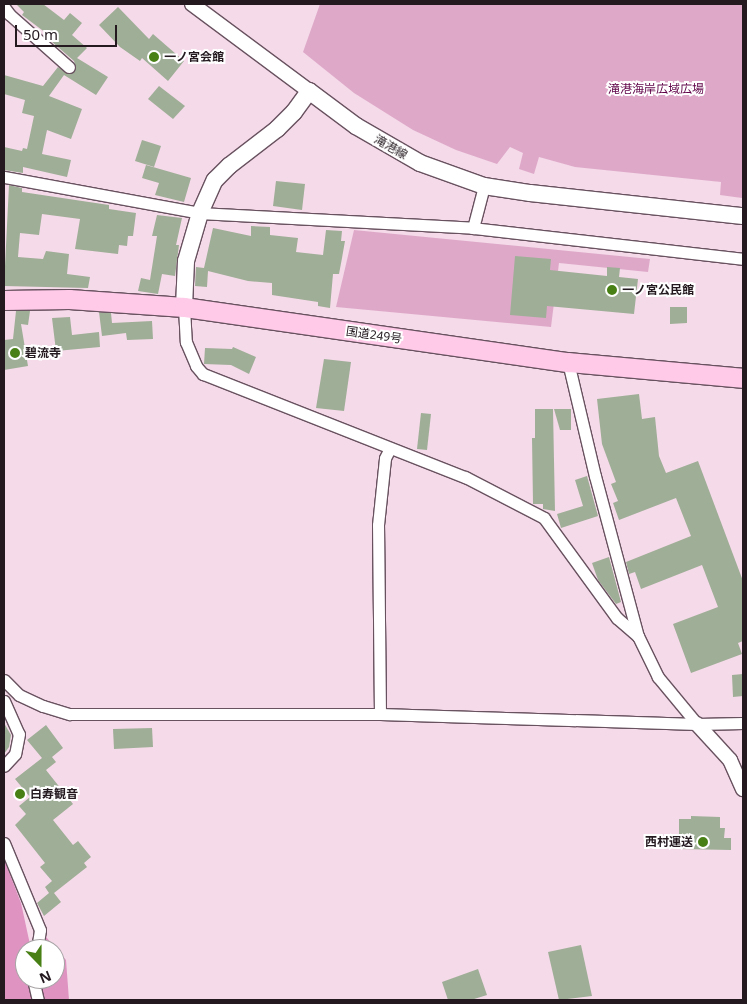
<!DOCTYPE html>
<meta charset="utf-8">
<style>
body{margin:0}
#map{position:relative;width:747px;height:1004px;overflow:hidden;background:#f5dae9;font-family:"Noto Sans","Noto Sans JP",sans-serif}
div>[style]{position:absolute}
.green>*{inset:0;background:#dea9c9}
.forest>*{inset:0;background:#de93c1}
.building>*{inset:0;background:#9fae97}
.roads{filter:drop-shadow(1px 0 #695260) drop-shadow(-1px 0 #695260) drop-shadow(0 1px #695260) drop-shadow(0 -1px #695260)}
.minor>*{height:11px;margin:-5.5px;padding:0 5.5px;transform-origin:5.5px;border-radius:5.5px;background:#fff}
.tertiary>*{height:14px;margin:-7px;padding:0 7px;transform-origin:7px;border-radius:7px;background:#fff}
.secondary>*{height:16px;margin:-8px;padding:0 8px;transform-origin:8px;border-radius:8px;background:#fff}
.trunk>*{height:19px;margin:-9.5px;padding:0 9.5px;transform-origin:9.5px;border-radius:9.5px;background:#fecae8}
.dots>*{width:14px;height:14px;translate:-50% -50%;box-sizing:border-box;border:2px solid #fff;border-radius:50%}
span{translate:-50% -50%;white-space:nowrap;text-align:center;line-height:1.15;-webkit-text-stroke:4px #fff;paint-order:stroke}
.poi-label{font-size:12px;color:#23191f;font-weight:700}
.left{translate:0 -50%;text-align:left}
.right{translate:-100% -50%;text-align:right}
.park-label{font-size:12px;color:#5f0247}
.street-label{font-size:12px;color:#23191f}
.frame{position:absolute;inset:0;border:5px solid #23191f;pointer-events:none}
.north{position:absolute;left:15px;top:939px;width:50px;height:50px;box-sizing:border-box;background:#fff;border:1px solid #a7a3a5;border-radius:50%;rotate:158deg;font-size:14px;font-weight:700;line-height:20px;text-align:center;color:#23191f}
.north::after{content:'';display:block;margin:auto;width:18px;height:22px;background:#498016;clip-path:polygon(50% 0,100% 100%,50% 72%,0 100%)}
.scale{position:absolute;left:15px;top:25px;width:102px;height:22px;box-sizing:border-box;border:2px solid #23191f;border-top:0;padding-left:6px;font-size:15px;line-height:18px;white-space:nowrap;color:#23191f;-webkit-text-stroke:4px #fff;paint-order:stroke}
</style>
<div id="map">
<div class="green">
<div style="clip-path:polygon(320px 4px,743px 4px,742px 198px,720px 195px,721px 182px,575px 167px,539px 157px,534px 174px,519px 169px,523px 153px,510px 147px,497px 164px,456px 150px,413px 130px,354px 93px,303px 52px)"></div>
<div style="clip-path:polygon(354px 230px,650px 259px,648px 272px,559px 263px,551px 327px,336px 307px)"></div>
</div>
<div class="forest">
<div style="clip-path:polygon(4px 859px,21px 903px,31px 949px,25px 949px,25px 979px,55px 979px,55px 949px,32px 949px,40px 930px,66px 960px,69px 1000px,4px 1000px)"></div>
</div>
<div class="building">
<div style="clip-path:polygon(16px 4px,43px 4px,64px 20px,70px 13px,82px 23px,72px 35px,87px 48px,77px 58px,108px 77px,96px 95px,64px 75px,49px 96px,82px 109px,71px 139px,47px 130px,42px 154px,71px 160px,67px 177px,23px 167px,23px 173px,4px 170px,4px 147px,22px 151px,23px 148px,27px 149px,34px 116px,22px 113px,25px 100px,4px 94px,4px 75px,43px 86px,58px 67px,68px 74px,74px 72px,76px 68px,74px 61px,44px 35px,46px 33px,22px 15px,24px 12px)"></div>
<div style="clip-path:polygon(118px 7px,149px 39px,153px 34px,184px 61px,168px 81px,142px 58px,140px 61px,120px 47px,99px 25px)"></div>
<div style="clip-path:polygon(159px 86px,185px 106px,173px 119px,148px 99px)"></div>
<div style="clip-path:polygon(142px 140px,161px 146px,154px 167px,135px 161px)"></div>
<div style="clip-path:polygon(146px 165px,191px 178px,184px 202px,155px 195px,159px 183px,142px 178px)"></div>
<div style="clip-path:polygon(276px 181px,305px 184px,302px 210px,273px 206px)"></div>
<div style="clip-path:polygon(9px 185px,22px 188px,22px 192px,109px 205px,109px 209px,136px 213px,133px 236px,128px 236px,127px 246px,119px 245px,118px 254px,75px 249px,80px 219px,42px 214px,39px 235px,20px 233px,18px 257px,43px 259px,46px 251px,69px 254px,67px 274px,90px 277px,88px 288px,4px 286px)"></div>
<div style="clip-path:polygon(157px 215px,182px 218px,176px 245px,179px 245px,175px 276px,162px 274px,158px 294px,138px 291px,141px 278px,150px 280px,157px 236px,152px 236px)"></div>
<div style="clip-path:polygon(251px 226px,270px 227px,270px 235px,298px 238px,296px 252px,323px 255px,326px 230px,342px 231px,341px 241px,345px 241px,342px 258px,339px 274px,333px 274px,330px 308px,318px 306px,318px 302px,272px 295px,272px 283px,248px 281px,208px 271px,207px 287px,195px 286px,196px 267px,204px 268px,213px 228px,251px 236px)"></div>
<div style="clip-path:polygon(515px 256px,551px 259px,550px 270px,607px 276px,607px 267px,620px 268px,619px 277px,638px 279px,634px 314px,547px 306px,546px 318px,510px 315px)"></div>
<div style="clip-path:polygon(670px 307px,687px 307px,687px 323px,670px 324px)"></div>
<div style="clip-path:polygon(16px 311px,30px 311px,28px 325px,21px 324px,28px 366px,4px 370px,4px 340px,13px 339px)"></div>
<div style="clip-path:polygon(99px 312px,111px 313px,112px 323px,152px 321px,153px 339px,127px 340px,126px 333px,102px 336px)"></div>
<div style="clip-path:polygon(70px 317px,72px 335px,99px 332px,100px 347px,56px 351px,52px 318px)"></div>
<div style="clip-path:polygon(233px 347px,256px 357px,249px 374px,231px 365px,204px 364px,205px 348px,232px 349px)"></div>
<div style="clip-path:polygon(324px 359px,351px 362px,344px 411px,316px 408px)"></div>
<div style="clip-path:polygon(639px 394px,642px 419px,655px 417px,659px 456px,666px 473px,698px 461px,743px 581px,743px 641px,738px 643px,742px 654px,691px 673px,673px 624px,718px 607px,702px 565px,641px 589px,635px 572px,629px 574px,626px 562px,691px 536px,676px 498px,619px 520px,613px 503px,618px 501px,611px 484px,616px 482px,602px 444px,597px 399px)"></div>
<div style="clip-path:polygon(535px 409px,553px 409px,555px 511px,543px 509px,543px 504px,533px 504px,532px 438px,535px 438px)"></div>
<div style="clip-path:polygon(554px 409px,571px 409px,571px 430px,560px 430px)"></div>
<div style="clip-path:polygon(421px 413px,431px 414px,427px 450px,417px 449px)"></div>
<div style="clip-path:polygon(587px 476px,598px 516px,561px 528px,557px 514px,583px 506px,575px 480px)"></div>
<div style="clip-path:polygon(609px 557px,621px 602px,616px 604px,598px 580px,592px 563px)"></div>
<div style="clip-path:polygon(743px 674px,743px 696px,733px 697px,732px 675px)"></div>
<div style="clip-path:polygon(4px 723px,11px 735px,9px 747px,4px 754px)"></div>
<div style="clip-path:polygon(46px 725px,63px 748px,52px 757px,56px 762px,46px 770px,73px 804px,53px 820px,73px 845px,78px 841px,91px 857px,84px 863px,87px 867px,54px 893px,61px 902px,44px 916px,37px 903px,49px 893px,45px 887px,52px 881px,40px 867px,45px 863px,15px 825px,26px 814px,19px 806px,30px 797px,15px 779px,42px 758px,27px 740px)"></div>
<div style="clip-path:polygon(152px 728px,153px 747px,114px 749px,113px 729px)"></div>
<div style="clip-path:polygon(691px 816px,720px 817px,720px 828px,725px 828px,724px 838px,731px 838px,731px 850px,679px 849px,679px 819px,691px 819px)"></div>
<div style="clip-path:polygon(581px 945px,592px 996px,559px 1000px,548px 952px)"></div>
<div style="clip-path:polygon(478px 969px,487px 995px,471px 1000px,448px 1000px,442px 982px)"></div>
</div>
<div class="roads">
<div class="minor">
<div style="left:4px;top:7px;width:9px;rotate:54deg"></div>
<div style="left:9px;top:14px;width:80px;rotate:41.5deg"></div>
<div style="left:4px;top:177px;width:199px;rotate:10.4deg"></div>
<div style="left:200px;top:213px;width:273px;rotate:3.1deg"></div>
<div style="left:473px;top:228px;width:272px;rotate:6.5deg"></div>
<div style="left:473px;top:228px;width:43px;rotate:-75.3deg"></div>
<div style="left:184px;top:307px;width:35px;rotate:87deg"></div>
<div style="left:186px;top:342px;width:26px;rotate:67deg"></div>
<div style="left:196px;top:366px;width:11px;rotate:49deg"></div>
<div style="left:203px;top:374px;width:282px;rotate:21.5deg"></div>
<div style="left:465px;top:477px;width:89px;rotate:27.4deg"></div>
<div style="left:544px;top:518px;width:124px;rotate:53.9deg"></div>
<div style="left:617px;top:618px;width:28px;rotate:41deg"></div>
<div style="left:568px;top:362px;width:117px;rotate:76.7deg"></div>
<div style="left:595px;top:476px;width:166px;rotate:75deg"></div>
<div style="left:638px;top:636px;width:46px;rotate:64deg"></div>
<div style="left:658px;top:677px;width:61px;rotate:50.3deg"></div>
<div style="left:4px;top:680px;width:21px;rotate:45deg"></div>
<div style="left:19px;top:695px;width:26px;rotate:25deg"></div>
<div style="left:43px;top:706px;width:28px;rotate:17deg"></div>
<div style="left:70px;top:714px;width:310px"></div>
<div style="left:380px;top:714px;width:317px;rotate:1.8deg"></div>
<div style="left:697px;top:724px;width:46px;rotate:-1.2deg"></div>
<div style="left:4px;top:701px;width:36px;rotate:66deg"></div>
<div style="left:19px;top:734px;width:20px;rotate:101deg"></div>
<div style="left:15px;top:754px;width:16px;rotate:133deg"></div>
<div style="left:380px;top:714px;width:189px;rotate:-90.6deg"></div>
<div style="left:378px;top:525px;width:67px;rotate:-84deg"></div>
<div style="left:385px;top:458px;width:11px;rotate:-63deg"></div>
<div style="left:4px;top:843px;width:94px;rotate:67.5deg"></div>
<div style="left:40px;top:930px;width:19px;rotate:99deg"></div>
<div style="left:33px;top:979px;width:22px;rotate:77deg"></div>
</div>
<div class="tertiary">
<div style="left:192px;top:4px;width:146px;rotate:36.6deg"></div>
<div style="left:697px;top:724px;width:49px;rotate:47.5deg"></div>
<div style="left:730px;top:760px;width:32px;rotate:66deg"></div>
</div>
<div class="secondary">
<div style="left:184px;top:307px;width:46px;rotate:-87.5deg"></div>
<div style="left:186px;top:261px;width:50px;rotate:-73.7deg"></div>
<div style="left:200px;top:213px;width:36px;rotate:-66deg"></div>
<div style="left:215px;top:180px;width:20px;rotate:-45deg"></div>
<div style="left:229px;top:166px;width:61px;rotate:-37.6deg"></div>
<div style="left:277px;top:129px;width:24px;rotate:-45deg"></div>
<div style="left:294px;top:112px;width:26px;rotate:-54deg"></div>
<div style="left:309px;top:91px;width:59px;rotate:36.7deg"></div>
<div style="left:356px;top:126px;width:74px;rotate:30deg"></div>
<div style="left:420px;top:163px;width:68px;rotate:19.8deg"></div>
<div style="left:484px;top:186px;width:47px;rotate:8.7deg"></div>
<div style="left:530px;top:193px;width:214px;rotate:6.2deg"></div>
</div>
<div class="trunk">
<div style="left:4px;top:300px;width:65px;rotate:-0.9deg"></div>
<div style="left:69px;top:299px;width:115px;rotate:4deg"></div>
<div style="left:184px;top:307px;width:388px;rotate:8.2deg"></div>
<div style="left:568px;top:362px;width:176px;rotate:5.2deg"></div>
</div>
</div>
<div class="dots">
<div style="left:154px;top:57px;background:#498016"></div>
<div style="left:612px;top:290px;background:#498016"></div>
<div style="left:15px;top:353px;background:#498016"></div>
<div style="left:20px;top:794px;background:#498016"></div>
<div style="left:703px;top:842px;background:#498016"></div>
</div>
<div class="poi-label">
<span class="left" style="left:164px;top:57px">一ノ宮会館</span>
<span class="left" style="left:622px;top:290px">一ノ宮公民館</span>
<span class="left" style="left:25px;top:353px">碧流寺</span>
<span class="left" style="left:30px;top:794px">白寿観音</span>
<span class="right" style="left:693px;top:842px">西村運送</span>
</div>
<div class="park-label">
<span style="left:656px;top:89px">滝港海岸広域広場</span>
</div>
<div class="street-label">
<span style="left:391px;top:147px;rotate:30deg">滝港線</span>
<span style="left:374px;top:335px;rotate:8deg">国道249号</span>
</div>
<div class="frame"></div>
<div class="north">N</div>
<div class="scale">50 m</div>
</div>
